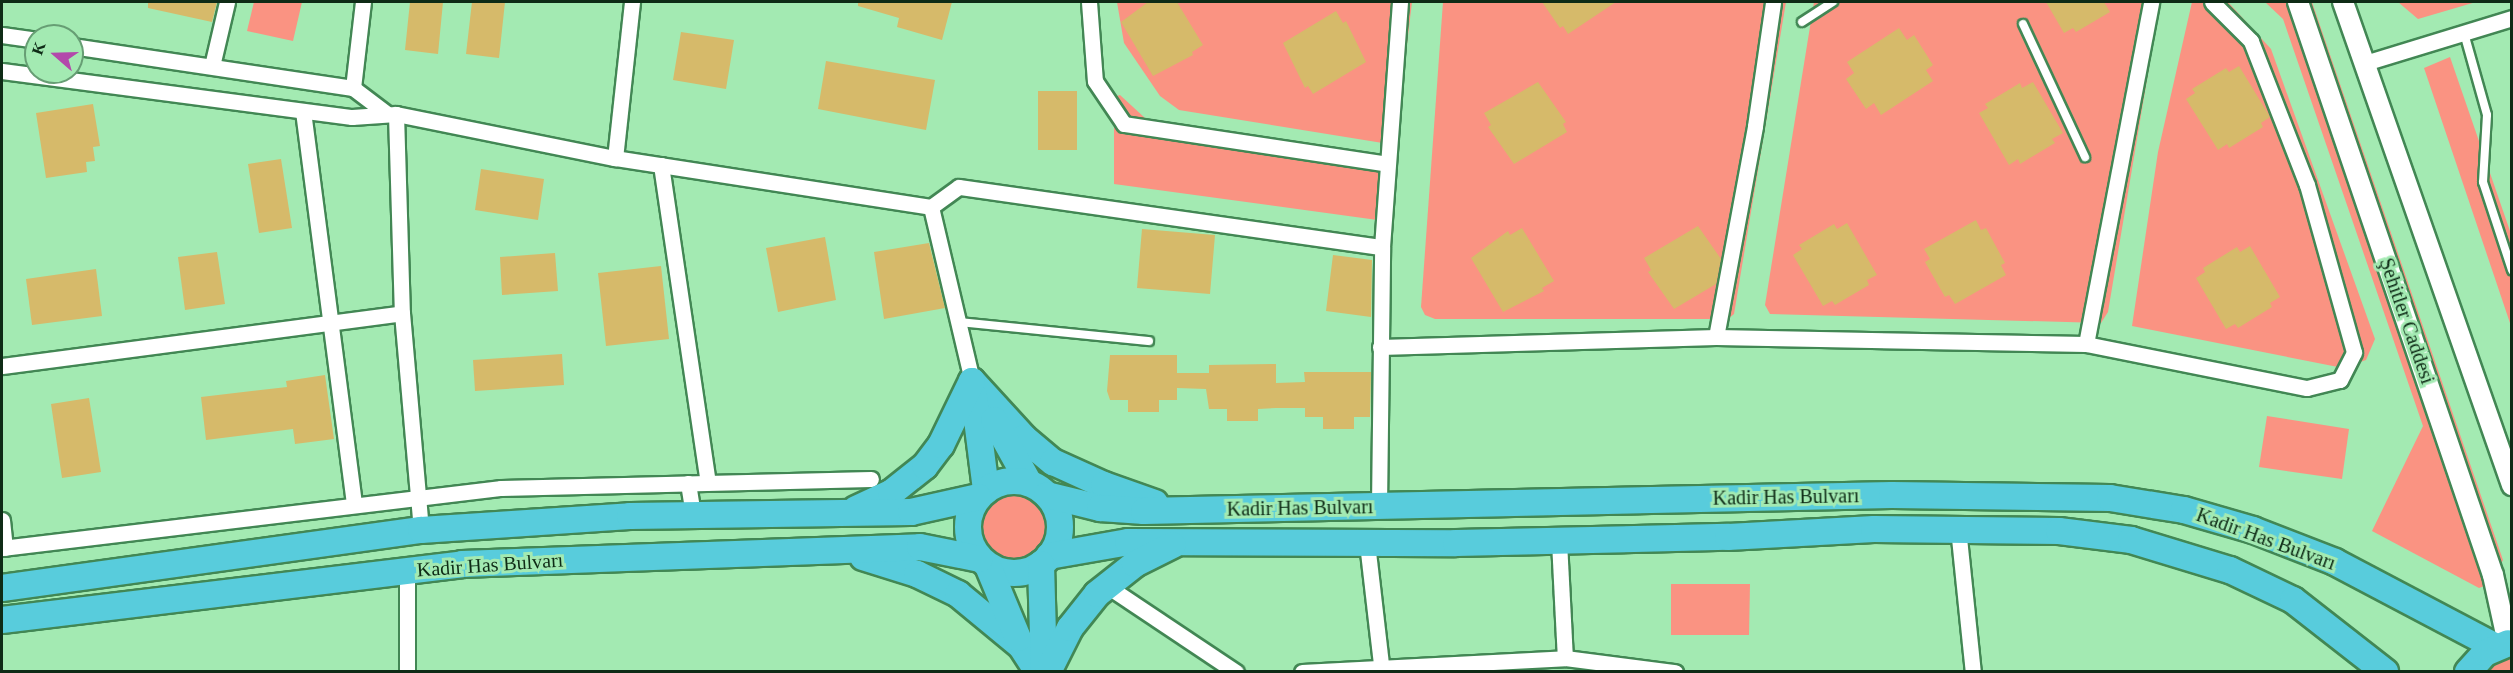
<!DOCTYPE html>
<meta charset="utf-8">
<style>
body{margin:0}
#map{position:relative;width:2513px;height:673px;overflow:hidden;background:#a3eab2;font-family:"Times New Roman",serif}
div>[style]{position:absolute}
.green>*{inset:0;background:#fa9382}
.round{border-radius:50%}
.building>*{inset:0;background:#d6ba6a}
.roads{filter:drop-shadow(2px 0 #428754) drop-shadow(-2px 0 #428754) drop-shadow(0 2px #428754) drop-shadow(0 -2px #428754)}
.service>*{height:8px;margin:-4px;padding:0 4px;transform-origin:4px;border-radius:4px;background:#fff}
.minor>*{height:15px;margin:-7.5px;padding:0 7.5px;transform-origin:7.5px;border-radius:7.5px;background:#fff}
.tertiary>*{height:20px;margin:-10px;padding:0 10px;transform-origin:10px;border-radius:10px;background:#fff}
.trunk>*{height:26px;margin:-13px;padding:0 13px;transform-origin:13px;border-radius:13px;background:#58ccdc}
.trunk>.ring{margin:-13px;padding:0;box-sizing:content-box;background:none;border:26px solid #58ccdc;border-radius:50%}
span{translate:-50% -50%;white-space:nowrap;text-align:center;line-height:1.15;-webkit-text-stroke:6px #a3eab2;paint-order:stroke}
.street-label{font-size:20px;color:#0e2b16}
.frame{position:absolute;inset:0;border:3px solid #0e2b16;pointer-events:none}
.north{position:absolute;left:24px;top:24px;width:60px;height:60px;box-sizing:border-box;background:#a3eab2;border:2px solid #679e74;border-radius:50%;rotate:290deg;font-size:16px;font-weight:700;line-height:24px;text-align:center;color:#0e2b16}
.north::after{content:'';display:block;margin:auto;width:21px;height:27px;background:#b349ab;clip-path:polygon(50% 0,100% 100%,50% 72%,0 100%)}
</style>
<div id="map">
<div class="green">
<div style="clip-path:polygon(254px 2px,302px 2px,293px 41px,247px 31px)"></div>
<div style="clip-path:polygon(1117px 2px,1412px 2px,1395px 145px,1179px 110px,1160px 96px,1124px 43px)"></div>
<div style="clip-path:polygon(1443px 2px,1786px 2px,1734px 314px,1728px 319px,1435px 319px,1425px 315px,1421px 307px)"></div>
<div style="clip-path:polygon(1814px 2px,2160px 2px,2108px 312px,2101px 323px,1770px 314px,1765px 305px)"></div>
<div style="clip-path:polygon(2192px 2px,2228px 2px,2271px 49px,2375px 339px,2366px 360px,2343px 368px,2132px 326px,2158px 152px)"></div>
<div style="clip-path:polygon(2265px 2px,2312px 2px,2503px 560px,2490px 584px,2479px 588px,2372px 531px,2423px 426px,2283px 19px)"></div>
<div style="clip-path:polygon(2398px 2px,2476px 2px,2418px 19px)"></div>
<div style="clip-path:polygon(2450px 57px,2511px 234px,2511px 326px,2424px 68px)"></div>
<div style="clip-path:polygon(1120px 95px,1158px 130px,1176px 136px,1394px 174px,1392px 222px,1114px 184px,1114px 97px)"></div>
<div style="clip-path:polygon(2267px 416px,2349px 429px,2342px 479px,2259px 467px)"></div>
<div class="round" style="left:977px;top:490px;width:74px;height:74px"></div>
<div style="clip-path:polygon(1671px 584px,1750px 584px,1749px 635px,1671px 635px)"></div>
<div style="clip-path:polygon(2511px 656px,2511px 671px,2485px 672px,2493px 664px)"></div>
</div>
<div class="building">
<div style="clip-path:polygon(148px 2px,217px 2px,212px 22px,148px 8px)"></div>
<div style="clip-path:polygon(410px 2px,443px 2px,438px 54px,405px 50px)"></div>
<div style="clip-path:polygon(472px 2px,505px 2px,499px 58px,466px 54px)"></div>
<div style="clip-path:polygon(858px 2px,952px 2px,942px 40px,897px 27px,899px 18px,858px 6px)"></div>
<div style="clip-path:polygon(1148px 2px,1177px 2px,1203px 45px,1192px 52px,1193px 55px,1153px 76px,1121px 22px)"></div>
<div style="clip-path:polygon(1542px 2px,1616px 2px,1568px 34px,1563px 26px,1560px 28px)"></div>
<div style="clip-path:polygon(2046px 2px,2104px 2px,2110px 12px,2076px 32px,2073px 28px,2064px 33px)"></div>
<div style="clip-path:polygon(1336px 11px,1343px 23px,1346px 21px,1366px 62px,1313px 94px,1308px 86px,1305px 88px,1283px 43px)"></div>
<div style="clip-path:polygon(1899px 28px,1907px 40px,1914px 35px,1933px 65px,1926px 70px,1933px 81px,1881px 115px,1874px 103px,1866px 109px,1846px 79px,1854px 73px,1847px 62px)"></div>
<div style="clip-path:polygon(681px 32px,734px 40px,726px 89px,673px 80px)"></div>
<div style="clip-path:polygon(826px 61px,935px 80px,926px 130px,818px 109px)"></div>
<div style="clip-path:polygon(2239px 66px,2270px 117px,2261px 123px,2263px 127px,2229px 148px,2227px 144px,2218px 150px,2186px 99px,2195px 93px,2192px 89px,2226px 68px,2229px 72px)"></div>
<div style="clip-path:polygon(1538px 82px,1566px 122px,1563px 124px,1567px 132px,1514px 164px,1488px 127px,1491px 125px,1484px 113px)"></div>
<div style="clip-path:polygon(2033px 82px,2063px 133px,2052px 139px,2055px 143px,2020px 164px,2018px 159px,2009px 165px,1979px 113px,1988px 108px,1985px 104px,2020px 83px,2022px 88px)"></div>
<div style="clip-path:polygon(1038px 91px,1077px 91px,1077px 150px,1038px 150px)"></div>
<div style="clip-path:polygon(93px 104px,100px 146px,93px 147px,95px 161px,86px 162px,87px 172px,46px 178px,36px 113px)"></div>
<div style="clip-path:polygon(281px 159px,292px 228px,259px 233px,248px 164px)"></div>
<div style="clip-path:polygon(481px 169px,544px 179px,538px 220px,475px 210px)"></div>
<div style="clip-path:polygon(1976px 220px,1981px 230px,1986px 228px,2005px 263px,2001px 265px,2006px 275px,1955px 304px,1949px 295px,1945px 297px,1925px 262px,1930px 259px,1924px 249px)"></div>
<div style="clip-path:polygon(1847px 223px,1877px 275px,1867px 280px,1869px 285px,1835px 305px,1832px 301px,1823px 306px,1793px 255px,1802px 249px,1799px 245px,1834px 224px,1837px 229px)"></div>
<div style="clip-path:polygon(1698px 226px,1721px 259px,1716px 284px,1674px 309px,1648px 272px,1651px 270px,1644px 258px)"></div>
<div style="clip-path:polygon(1522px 228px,1554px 281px,1542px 288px,1544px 291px,1503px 312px,1471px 258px,1508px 231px,1510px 235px)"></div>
<div style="clip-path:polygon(1142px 229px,1215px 235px,1210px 294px,1137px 288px)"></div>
<div style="clip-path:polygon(825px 237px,836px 300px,778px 312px,766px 248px)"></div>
<div style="clip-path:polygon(929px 243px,945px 308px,884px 319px,874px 252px)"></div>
<div style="clip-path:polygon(2250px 246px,2280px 297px,2270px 303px,2272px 307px,2238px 328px,2235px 324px,2226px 329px,2196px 278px,2205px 272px,2203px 268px,2237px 247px,2240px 252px)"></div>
<div style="clip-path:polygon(217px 252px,225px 304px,185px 310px,178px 257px)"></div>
<div style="clip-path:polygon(555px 253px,558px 291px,502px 295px,500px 257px)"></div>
<div style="clip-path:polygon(1333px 255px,1372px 260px,1371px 317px,1326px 311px)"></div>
<div style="clip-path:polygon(661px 266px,669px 339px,606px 346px,598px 273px)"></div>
<div style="clip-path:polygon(96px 269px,102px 316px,32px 325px,26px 279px)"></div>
<div style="clip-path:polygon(562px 354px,564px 385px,475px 391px,473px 360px)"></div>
<div style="clip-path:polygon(1110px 355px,1177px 355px,1177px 373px,1209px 373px,1209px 365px,1276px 364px,1276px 383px,1305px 382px,1304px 372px,1371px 372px,1370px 417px,1354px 417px,1354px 429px,1323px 429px,1323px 417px,1305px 417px,1305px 408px,1276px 408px,1258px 409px,1258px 421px,1227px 421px,1227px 409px,1209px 409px,1206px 389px,1177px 388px,1177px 400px,1159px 400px,1159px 412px,1128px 412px,1128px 400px,1110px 400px,1107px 391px)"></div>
<div style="clip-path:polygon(325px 375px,334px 439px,295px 444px,293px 429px,206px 440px,201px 397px,287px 387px,286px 381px)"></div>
<div style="clip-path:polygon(89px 398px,101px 472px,62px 478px,51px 404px)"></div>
</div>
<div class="roads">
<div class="service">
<div style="left:1802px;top:22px;width:37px;rotate:-33deg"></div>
<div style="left:2023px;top:24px;width:147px;rotate:65deg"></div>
<div style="left:2464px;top:33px;width:85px;rotate:74.3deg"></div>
<div style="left:2487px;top:115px;width:67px;rotate:93.4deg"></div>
<div style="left:2483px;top:182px;width:93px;rotate:71.8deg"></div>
<div style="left:958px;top:322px;width:192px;rotate:5.7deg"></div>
</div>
<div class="minor">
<div style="left:632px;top:2px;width:157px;rotate:96.2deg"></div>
<div style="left:615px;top:158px;width:320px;rotate:8.8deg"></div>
<div style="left:931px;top:207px;width:179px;rotate:76.7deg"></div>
<div style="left:1089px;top:2px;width:79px;rotate:85.7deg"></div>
<div style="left:1095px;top:81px;width:52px;rotate:56deg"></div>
<div style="left:1124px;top:124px;width:266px;rotate:8.6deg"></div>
<div style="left:2px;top:35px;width:34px;rotate:8deg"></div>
<div style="left:72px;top:46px;width:284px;rotate:8.5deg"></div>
<div style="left:353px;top:88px;width:41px;rotate:37.1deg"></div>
<div style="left:2365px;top:63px;width:154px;rotate:-17deg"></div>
<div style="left:212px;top:66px;width:66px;rotate:-76.8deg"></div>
<div style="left:2px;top:71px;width:353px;rotate:7.5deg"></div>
<div style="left:352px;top:117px;width:44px;rotate:-3.9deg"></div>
<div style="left:396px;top:114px;width:223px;rotate:11.4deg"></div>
<div style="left:353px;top:88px;width:87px;rotate:-83.4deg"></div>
<div style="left:303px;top:111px;width:396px;rotate:82.6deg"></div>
<div style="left:396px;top:114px;width:199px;rotate:88.3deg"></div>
<div style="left:402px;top:313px;width:218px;rotate:85deg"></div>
<div style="left:661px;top:165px;width:321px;rotate:81.6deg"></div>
<div style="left:931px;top:207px;width:34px;rotate:-36deg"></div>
<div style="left:959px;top:187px;width:427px;rotate:8.1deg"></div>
<div style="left:1716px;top:337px;width:215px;rotate:-79.5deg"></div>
<div style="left:1755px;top:126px;width:125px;rotate:-81.7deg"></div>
<div style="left:2086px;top:344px;width:348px;rotate:-79.2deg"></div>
<div style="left:1380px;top:347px;width:336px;rotate:-1.7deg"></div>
<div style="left:1716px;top:337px;width:370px;rotate:1.1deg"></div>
<div style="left:2086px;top:344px;width:225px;rotate:11.3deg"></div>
<div style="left:2307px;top:388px;width:34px;rotate:-14deg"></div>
<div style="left:2340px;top:380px;width:31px;rotate:-63deg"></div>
<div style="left:2354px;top:352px;width:173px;rotate:-105.7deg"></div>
<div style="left:2307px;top:185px;width:155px;rotate:-111.3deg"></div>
<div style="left:2251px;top:41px;width:55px;rotate:-135deg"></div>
<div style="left:2px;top:366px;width:403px;rotate:-7.5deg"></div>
<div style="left:688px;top:483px;width:32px;rotate:81deg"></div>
<div style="left:1379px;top:507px;width:260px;rotate:-89.3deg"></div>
<div style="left:1382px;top:247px;width:246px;rotate:-85.8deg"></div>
<div style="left:2px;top:520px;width:28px;rotate:84deg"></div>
<div style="left:1958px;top:528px;width:145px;rotate:84.1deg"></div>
<div style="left:1559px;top:541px;width:117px;rotate:87.1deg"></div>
<div style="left:1367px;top:543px;width:130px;rotate:83.4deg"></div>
<div style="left:2px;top:548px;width:503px;rotate:-6.86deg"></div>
<div style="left:501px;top:488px;width:370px;rotate:-1.4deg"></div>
<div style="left:407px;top:570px;width:102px;rotate:90deg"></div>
<div style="left:1107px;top:586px;width:155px;rotate:33.7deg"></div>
<div style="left:1302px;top:672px;width:263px;rotate:-3deg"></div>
<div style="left:1565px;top:658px;width:111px;rotate:7.3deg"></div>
</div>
<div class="tertiary">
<div style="left:2298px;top:2px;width:605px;rotate:71.21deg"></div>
<div style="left:2493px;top:575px;width:70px;rotate:77.6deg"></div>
<div style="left:2343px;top:2px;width:512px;rotate:70.72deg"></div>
</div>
<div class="trunk">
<div style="left:972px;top:381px;width:77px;rotate:47.6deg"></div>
<div style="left:1024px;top:438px;width:38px;rotate:40deg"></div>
<div style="left:1053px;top:462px;width:56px;rotate:24.3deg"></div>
<div style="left:1104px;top:485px;width:54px;rotate:19.4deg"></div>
<div style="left:974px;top:396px;width:95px;rotate:82.7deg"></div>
<div style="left:994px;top:420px;width:72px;rotate:60.9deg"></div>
<div class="ring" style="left:968px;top:481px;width:66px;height:66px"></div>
<div style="left:1047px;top:495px;width:55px;rotate:13.8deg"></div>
<div style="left:1100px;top:508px;width:44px;rotate:3.9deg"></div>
<div style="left:1144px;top:511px;width:748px;rotate:-1.23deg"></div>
<div style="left:1892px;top:495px;width:218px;rotate:0.8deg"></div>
<div style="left:2110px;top:498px;width:75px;rotate:9.2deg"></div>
<div style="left:2184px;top:510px;width:72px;rotate:16.2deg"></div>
<div style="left:2253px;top:530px;width:88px;rotate:21.3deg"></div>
<div style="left:2335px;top:562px;width:182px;rotate:27.8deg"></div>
<div style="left:856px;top:509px;width:38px;rotate:-25deg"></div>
<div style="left:891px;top:493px;width:43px;rotate:-38.5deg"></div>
<div style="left:925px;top:466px;width:26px;rotate:-53deg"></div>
<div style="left:941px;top:445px;width:71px;rotate:-64.2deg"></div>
<div style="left:1049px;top:556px;width:80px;rotate:-10deg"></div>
<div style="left:1128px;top:542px;width:328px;rotate:0.2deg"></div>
<div style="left:1456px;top:543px;width:272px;rotate:-1.3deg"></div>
<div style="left:1728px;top:537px;width:146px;rotate:-3.1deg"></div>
<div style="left:1874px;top:529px;width:185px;rotate:0.6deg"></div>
<div style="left:2059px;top:531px;width:73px;rotate:7.1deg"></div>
<div style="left:2131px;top:540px;width:103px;rotate:16.9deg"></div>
<div style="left:2230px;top:570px;width:70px;rotate:25.5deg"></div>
<div style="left:2293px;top:600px;width:117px;rotate:38deg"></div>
<div style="left:863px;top:557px;width:57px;rotate:17.5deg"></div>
<div style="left:917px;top:574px;width:46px;rotate:26deg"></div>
<div style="left:958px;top:594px;width:82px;rotate:39.5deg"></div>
<div style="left:1021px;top:646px;width:31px;rotate:57deg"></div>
<div style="left:1041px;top:564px;width:108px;rotate:88.4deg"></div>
<div style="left:988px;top:566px;width:78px;rotate:67.4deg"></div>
<div style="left:2px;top:588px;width:423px;rotate:-7.9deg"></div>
<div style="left:421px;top:530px;width:209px;rotate:-3.8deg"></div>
<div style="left:630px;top:516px;width:281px;rotate:-0.8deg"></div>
<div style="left:911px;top:512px;width:69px;rotate:-12.6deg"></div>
<div style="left:2px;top:620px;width:463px;rotate:-6.9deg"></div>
<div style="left:462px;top:564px;width:458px;rotate:-2.1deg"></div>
<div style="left:920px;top:547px;width:61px;rotate:11.3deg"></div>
<div style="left:1048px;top:672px;width:49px;rotate:-63.4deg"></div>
<div style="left:1070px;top:628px;width:43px;rotate:-51.5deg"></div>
<div style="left:1097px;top:594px;width:48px;rotate:-38.3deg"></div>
<div style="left:1135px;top:564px;width:42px;rotate:-26.6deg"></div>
<div style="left:2468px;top:672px;width:25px;rotate:-48deg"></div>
<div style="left:2485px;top:653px;width:25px;rotate:-23deg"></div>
</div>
</div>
<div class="street-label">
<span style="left:2407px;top:321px;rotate:71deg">Şehitler Caddesi</span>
<span style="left:1786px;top:497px;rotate:-1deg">Kadir Has Bulvarı</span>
<span style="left:1300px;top:508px;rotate:-1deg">Kadir Has Bulvarı</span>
<span style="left:2266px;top:539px;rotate:20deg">Kadir Has Bulvarı</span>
<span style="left:490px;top:565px;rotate:-4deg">Kadir Has Bulvarı</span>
</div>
<div class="frame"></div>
<div class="north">K</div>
</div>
